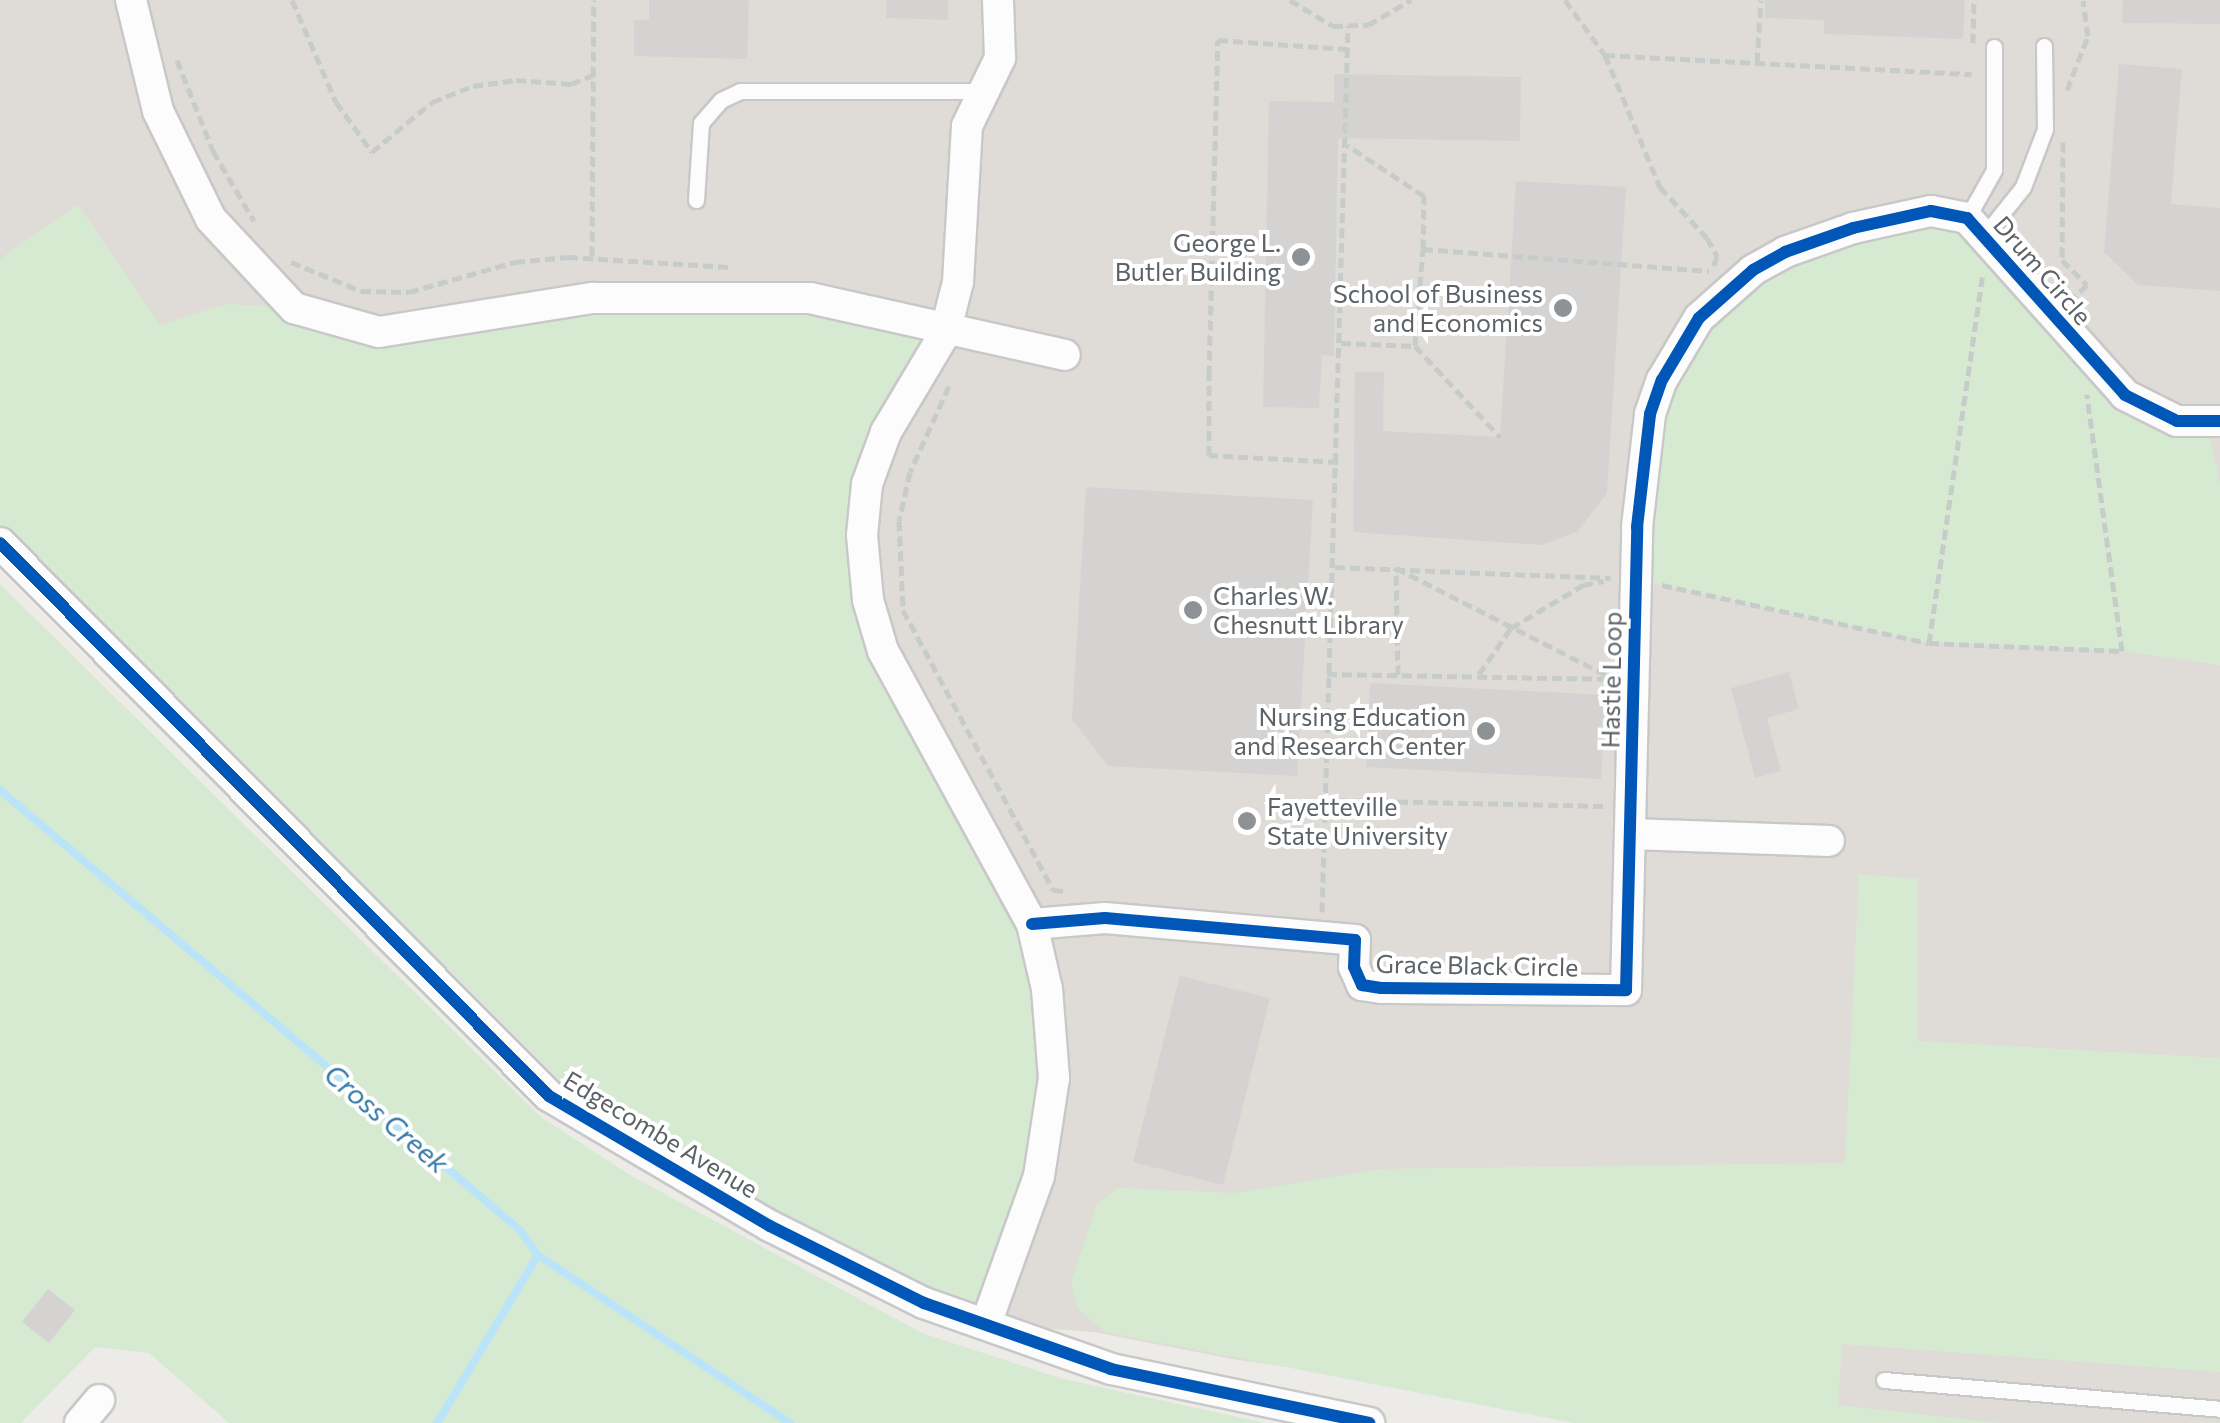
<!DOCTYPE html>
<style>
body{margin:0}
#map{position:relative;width:2220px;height:1423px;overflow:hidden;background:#edebe8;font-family:Commissioner,sans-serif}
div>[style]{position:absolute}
.education>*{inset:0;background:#dfdcd7}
.green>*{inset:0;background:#d6ead1}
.stream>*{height:8px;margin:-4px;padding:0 4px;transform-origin:4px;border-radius:4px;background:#bbe4f8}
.building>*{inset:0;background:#d5d3d1}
.path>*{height:5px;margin-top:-2.5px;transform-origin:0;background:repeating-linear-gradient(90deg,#c6ccc9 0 10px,transparent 0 15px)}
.roads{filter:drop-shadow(2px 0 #c8c8c8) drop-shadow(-2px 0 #c8c8c8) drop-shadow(0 2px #c8c8c8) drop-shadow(0 -2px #c8c8c8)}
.lane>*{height:15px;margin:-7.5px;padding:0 7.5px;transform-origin:7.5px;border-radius:7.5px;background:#fcfcfc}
.street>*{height:30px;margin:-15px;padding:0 15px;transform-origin:15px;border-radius:15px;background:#fcfcfc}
.cycleway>*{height:12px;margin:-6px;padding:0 6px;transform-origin:6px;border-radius:6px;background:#0057b8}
.dots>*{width:28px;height:28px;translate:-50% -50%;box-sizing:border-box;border:5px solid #fff;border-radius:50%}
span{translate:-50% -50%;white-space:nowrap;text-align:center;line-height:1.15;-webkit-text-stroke:8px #fff;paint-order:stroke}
.poi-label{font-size:25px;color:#5c6266}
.right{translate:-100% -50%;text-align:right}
.left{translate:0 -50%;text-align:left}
.street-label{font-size:25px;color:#5c6266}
.water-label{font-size:28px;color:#3478a8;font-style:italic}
</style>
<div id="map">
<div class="education">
<div style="clip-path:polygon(0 0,2220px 0,2220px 1423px,1680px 1423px,1232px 1359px,1094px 1332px,986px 1324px,549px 1096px,0 567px)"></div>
</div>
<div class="green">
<div style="clip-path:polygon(78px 205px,160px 325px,228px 304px,294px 308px,380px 332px,748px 295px,945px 333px,886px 432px,868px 600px,1037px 939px,1042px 1163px,986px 1324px,549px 1096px,0 545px,0 259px)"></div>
<div style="clip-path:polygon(1967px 218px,2125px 395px,2206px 421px,2220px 483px,2220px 665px,2122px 651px,1920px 641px,1635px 579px,1637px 527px,1679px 348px,1785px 252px)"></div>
<div style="clip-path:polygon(0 584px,541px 1117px,630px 1175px,922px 1333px,1063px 1379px,1265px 1423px,229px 1423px,149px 1353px,95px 1347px,21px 1423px,0 1423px)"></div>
<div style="clip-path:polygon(1859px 874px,1918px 879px,1918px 1041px,2220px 1058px,2220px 1372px,1842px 1344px,1838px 1405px,1999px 1423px,1574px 1423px,1105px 1332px,1078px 1309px,1071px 1282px,1097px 1204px,1117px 1188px,1235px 1193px,1380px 1169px,1845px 1163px)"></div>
</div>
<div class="stream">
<div style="left:0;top:790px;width:680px;rotate:40.23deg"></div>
<div style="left:519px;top:1229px;width:32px;rotate:54deg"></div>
<div style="left:538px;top:1255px;width:303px;rotate:33.7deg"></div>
<div style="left:437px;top:1423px;width:196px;rotate:-59deg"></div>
</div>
<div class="building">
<div style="clip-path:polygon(649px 0,749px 0,747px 59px,634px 56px,634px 20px,649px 20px)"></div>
<div style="clip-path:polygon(887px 0,948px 0,948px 20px,886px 18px)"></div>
<div style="clip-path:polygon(1765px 0,1965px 0,1963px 39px,1824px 34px,1824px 20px,1765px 18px)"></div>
<div style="clip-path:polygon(2123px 0,2220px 0,2220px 24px,2122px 23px)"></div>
<div style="clip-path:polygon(2119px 64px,2182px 69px,2171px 204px,2220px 208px,2220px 291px,2138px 285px,2104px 252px)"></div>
<div style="clip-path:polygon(1334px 74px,1521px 77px,1520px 141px,1338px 138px,1334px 356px,1322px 355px,1319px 408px,1263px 407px,1269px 101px,1334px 102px)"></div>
<div style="clip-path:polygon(1516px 181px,1626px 187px,1607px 493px,1578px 531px,1542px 545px,1353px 532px,1355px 372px,1384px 372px,1383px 431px,1500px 437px)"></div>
<div style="clip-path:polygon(1086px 487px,1313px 500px,1297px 776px,1108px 766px,1072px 720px)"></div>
<div style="clip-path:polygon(1789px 672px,1799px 709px,1767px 718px,1781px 771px,1755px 778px,1731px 688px)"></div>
<div style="clip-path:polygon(1370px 683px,1606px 695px,1601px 779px,1366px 767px)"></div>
<div style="clip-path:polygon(1180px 976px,1270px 998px,1223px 1185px,1133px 1162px)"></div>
<div style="clip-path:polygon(48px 1289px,75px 1310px,49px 1343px,22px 1322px)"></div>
</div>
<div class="path">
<div style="left:292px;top:0;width:111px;rotate:66.7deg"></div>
<div style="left:336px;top:102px;width:62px;rotate:54.2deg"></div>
<div style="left:372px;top:152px;width:78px;rotate:-39.8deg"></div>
<div style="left:432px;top:102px;width:44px;rotate:-21.3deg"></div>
<div style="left:473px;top:86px;width:43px;rotate:-7.9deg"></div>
<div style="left:516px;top:80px;width:55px;rotate:4.2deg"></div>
<div style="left:571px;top:84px;width:24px;rotate:-22deg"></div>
<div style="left:1290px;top:0;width:50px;rotate:31.2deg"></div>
<div style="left:1333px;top:26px;width:35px;rotate:-2deg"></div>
<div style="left:1368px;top:25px;width:50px;rotate:-30.2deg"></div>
<div style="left:1565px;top:0;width:68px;rotate:54deg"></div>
<div style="left:1605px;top:55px;width:367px;rotate:3deg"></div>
<div style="left:1973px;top:43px;width:43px;rotate:-88.7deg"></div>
<div style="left:1605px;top:55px;width:143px;rotate:67.4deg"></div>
<div style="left:1660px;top:187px;width:69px;rotate:47.3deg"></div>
<div style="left:1707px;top:238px;width:21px;rotate:61deg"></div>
<div style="left:1717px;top:256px;width:12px;rotate:110deg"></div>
<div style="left:177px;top:60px;width:98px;rotate:68.4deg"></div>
<div style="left:213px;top:151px;width:81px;rotate:59.6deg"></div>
<div style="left:1757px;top:62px;width:62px;rotate:-86.3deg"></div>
<div style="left:2067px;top:90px;width:58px;rotate:-68.7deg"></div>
<div style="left:2088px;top:36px;width:36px;rotate:-98deg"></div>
<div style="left:2063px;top:142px;width:118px;rotate:90.5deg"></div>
<div style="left:2062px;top:260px;width:35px;rotate:45deg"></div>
<div style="left:2087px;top:285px;width:21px;rotate:137deg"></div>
<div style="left:1423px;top:249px;width:287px;rotate:4.4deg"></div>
<div style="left:592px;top:256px;width:256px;rotate:-89.6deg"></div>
<div style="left:291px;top:262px;width:76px;rotate:22.5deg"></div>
<div style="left:361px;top:291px;width:48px;rotate:1.2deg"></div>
<div style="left:409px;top:292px;width:110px;rotate:-15.8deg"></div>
<div style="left:515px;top:262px;width:53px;rotate:-5.4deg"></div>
<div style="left:568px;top:257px;width:161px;rotate:3.6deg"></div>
<div style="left:1341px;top:343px;width:74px;rotate:2.3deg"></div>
<div style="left:1415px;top:346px;width:97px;rotate:-85.3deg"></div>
<div style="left:1423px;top:249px;width:53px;rotate:-88.9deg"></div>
<div style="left:1424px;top:196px;width:92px;rotate:-146.5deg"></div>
<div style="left:1415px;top:346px;width:125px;rotate:47deg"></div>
<div style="left:949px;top:386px;width:94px;rotate:114.4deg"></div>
<div style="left:910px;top:472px;width:50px;rotate:102.7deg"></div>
<div style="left:899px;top:521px;width:89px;rotate:87.4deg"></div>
<div style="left:903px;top:610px;width:318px;rotate:61.8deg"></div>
<div style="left:1053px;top:890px;width:12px;rotate:5deg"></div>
<div style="left:1338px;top:462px;width:129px;rotate:-176.9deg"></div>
<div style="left:1209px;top:455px;width:80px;rotate:-90deg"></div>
<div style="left:1209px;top:375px;width:335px;rotate:-88.5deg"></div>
<div style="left:1218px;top:40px;width:130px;rotate:4deg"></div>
<div style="left:1335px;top:567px;width:276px;rotate:2.3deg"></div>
<div style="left:1662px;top:585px;width:273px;rotate:12.3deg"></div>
<div style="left:1929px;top:643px;width:374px;rotate:-81.7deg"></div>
<div style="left:1929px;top:643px;width:193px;rotate:2.4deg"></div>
<div style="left:2122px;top:651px;width:259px;rotate:-97.8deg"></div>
<div style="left:1327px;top:674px;width:278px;rotate:1deg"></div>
<div style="left:1479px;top:674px;width:56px;rotate:-55.2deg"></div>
<div style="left:1511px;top:628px;width:84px;rotate:-30.8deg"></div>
<div style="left:1583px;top:585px;width:21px;rotate:-11deg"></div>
<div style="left:1398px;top:675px;width:107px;rotate:-91.1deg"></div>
<div style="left:1396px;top:568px;width:236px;rotate:27deg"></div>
<div style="left:1323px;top:800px;width:282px;rotate:1.2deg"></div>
<div style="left:1322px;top:912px;width:887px;rotate:-88.32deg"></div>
</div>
<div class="roads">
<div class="lane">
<div style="left:696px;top:200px;width:77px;rotate:-86.3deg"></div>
<div style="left:701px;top:123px;width:30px;rotate:-49deg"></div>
<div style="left:721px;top:100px;width:21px;rotate:-25deg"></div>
<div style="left:740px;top:91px;width:244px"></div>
<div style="left:1967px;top:218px;width:55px;rotate:-60.6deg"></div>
<div style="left:1994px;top:170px;width:123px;rotate:-90deg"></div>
<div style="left:1984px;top:236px;width:63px;rotate:-51.5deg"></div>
<div style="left:2023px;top:187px;width:62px;rotate:-69.2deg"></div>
<div style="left:2045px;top:129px;width:83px;rotate:-90.7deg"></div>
<div style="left:1884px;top:1380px;width:337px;rotate:4.9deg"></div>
</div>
<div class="street">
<div style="left:131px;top:0;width:114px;rotate:76.3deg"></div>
<div style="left:158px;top:111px;width:120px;rotate:63.9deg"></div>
<div style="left:211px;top:219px;width:122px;rotate:47deg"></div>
<div style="left:294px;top:308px;width:88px;rotate:15.8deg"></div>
<div style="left:379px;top:332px;width:216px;rotate:-9.1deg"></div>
<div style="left:592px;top:298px;width:218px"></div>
<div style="left:810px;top:298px;width:261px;rotate:12.6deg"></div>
<div style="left:0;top:543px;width:779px;rotate:45.21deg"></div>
<div style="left:549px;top:1096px;width:256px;rotate:30.5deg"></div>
<div style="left:770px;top:1226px;width:172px;rotate:26.6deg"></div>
<div style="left:924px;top:1303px;width:198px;rotate:19.4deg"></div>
<div style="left:1111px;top:1369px;width:264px;rotate:11.8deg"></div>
<div style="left:1632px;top:834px;width:197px;rotate:2deg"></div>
<div style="left:1032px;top:924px;width:73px;rotate:-4.7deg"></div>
<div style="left:1105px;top:918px;width:251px;rotate:5deg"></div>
<div style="left:1355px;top:940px;width:27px;rotate:92deg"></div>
<div style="left:1354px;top:967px;width:20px;rotate:66deg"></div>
<div style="left:1362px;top:985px;width:19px;rotate:9deg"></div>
<div style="left:1381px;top:988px;width:245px;rotate:0.5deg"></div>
<div style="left:1626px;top:990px;width:463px;rotate:-88.6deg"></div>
<div style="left:1637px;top:527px;width:114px;rotate:-83.4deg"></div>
<div style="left:1650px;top:414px;width:36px;rotate:-71deg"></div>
<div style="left:1662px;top:380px;width:72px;rotate:-59.2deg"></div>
<div style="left:1699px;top:318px;width:72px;rotate:-41.6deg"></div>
<div style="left:1753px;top:270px;width:37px;rotate:-29deg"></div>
<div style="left:1785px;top:252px;width:72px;rotate:-19.4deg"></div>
<div style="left:1853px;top:228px;width:80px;rotate:-12.3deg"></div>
<div style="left:1931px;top:211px;width:37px;rotate:11deg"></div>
<div style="left:1967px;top:218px;width:237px;rotate:48.2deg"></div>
<div style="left:2125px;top:395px;width:58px;rotate:26.6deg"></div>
<div style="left:2177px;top:421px;width:43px"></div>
<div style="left:986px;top:1324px;width:157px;rotate:-70.3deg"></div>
<div style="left:1039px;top:1176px;width:99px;rotate:-81.3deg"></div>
<div style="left:1054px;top:1078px;width:89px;rotate:-94.5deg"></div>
<div style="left:1047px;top:989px;width:67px;rotate:-103deg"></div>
<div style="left:1032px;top:924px;width:311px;rotate:-118.6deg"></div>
<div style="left:883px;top:651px;width:53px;rotate:-106.4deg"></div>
<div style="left:868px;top:600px;width:65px;rotate:-95.3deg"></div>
<div style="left:862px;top:535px;width:51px;rotate:-84.4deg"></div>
<div style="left:867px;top:484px;width:55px;rotate:-69.9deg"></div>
<div style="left:886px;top:432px;width:115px;rotate:-59.2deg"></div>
<div style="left:945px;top:333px;width:53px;rotate:-75.7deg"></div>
<div style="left:958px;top:282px;width:156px;rotate:-86.7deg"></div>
<div style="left:967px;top:126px;width:76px;rotate:-64.1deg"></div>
<div style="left:1000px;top:58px;width:58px;rotate:-92deg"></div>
<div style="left:80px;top:1423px;width:30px;rotate:-50deg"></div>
</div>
</div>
<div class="cycleway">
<div style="left:0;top:543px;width:779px;rotate:45.21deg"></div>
<div style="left:549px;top:1096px;width:256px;rotate:30.5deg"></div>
<div style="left:770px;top:1226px;width:172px;rotate:26.6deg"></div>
<div style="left:924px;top:1303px;width:198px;rotate:19.4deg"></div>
<div style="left:1111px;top:1369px;width:264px;rotate:11.8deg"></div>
<div style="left:1032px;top:924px;width:73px;rotate:-4.7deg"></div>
<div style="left:1105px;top:918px;width:251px;rotate:5deg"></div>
<div style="left:1355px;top:940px;width:27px;rotate:92deg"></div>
<div style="left:1354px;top:967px;width:20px;rotate:66deg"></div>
<div style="left:1362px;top:985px;width:19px;rotate:9deg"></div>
<div style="left:1381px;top:988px;width:245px;rotate:0.5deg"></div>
<div style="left:1626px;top:990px;width:463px;rotate:-88.6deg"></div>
<div style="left:1637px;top:527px;width:114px;rotate:-83.4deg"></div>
<div style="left:1650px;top:414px;width:36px;rotate:-71deg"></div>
<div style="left:1662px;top:380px;width:72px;rotate:-59.2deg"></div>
<div style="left:1699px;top:318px;width:72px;rotate:-41.6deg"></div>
<div style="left:1753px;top:270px;width:37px;rotate:-29deg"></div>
<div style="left:1785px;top:252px;width:72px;rotate:-19.4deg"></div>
<div style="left:1853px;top:228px;width:80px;rotate:-12.3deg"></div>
<div style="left:1931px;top:211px;width:37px;rotate:11deg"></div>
<div style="left:1967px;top:218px;width:237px;rotate:48.2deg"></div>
<div style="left:2125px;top:395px;width:58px;rotate:26.6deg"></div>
<div style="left:2177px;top:421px;width:43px"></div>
</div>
<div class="dots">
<div style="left:1301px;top:257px;background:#8f9294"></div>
<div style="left:1563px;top:308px;background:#8f9294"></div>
<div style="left:1193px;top:610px;background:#8f9294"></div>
<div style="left:1486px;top:731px;background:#8f9294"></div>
<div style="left:1247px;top:821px;background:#8f9294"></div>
</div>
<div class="poi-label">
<span class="right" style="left:1281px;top:257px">George L.<br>Butler Building</span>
<span class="right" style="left:1543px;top:308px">School of Business<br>and Economics</span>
<span class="left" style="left:1213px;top:610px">Charles W.<br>Chesnutt Library</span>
<span class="right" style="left:1466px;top:731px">Nursing Education<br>and Research Center</span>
<span class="left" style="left:1267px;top:821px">Fayetteville<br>State University</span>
</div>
<div class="street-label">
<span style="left:2043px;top:270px;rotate:49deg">Drum Circle</span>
<span style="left:1611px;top:680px;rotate:-89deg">Hastie Loop</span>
<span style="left:1477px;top:965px;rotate:1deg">Grace Black Circle</span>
<span style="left:661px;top:1134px;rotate:31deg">Edgecombe Avenue</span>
</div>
<div class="water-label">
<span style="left:387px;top:1118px;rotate:40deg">Cross Creek</span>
</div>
</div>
